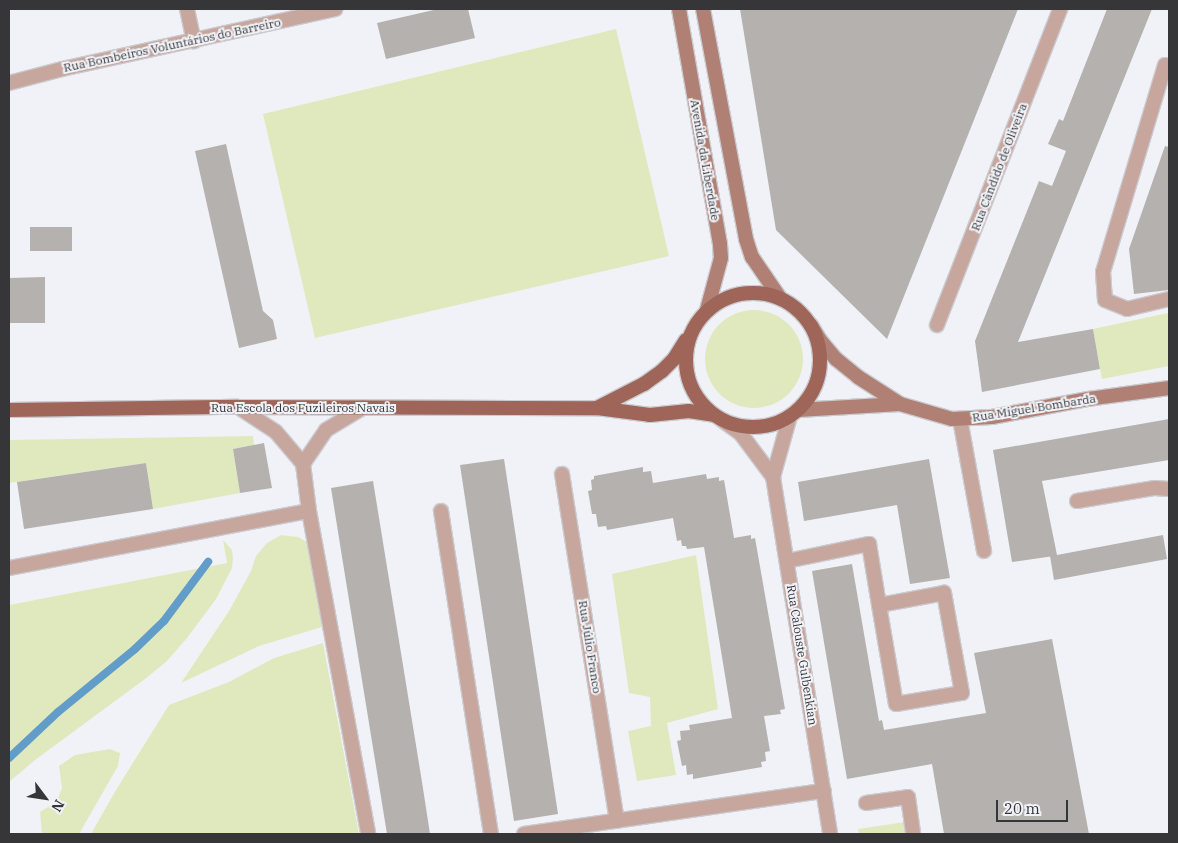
<!DOCTYPE html>
<meta charset="utf-8">
<style>
body{margin:0}
#map{position:relative;width:1178px;height:843px;overflow:hidden;background:#f0f2f7;font-family:"IBM Plex Serif",serif}
div>[style]{position:absolute}
.green>*{inset:0;background:#e0e9be}
.round{border-radius:50%}
.stream>*{height:8px;margin:-4px;padding:0 4px;transform-origin:4px;border-radius:4px;background:#629dc9}
.building>*{inset:0;background:#b5b1ae}
.roads{filter:drop-shadow(1px 0 #cbccd1) drop-shadow(-1px 0 #cbccd1) drop-shadow(0 1px #cbccd1) drop-shadow(0 -1px #cbccd1)}
.minor>*{height:14px;margin:-7px;padding:0 7px;transform-origin:7px;border-radius:7px;background:#c7a69e}
.tertiary>*{height:14px;margin:-7px;padding:0 7px;transform-origin:7px;border-radius:7px;background:#c7a69e}
.secondary>*{height:14px;margin:-7px;padding:0 7px;transform-origin:7px;border-radius:7px;background:#b08075}
.primary>*{height:14px;margin:-7px;padding:0 7px;transform-origin:7px;border-radius:7px;background:#9e6558}
.primary>.ring{margin:-7px;padding:0;box-sizing:content-box;background:none;border:14px solid #9e6558;border-radius:50%}
span{translate:-50% -50%;white-space:nowrap;text-align:center;line-height:1.15;-webkit-text-stroke:4px #f0f2f7;paint-order:stroke}
.street-label{font-size:12px;color:#363638}
.frame{position:absolute;inset:0;border:10px solid #363638;pointer-events:none}
.north{position:absolute;left:20px;top:773px;width:50px;height:50px;-webkit-text-stroke:4px #f0f2f7;paint-order:stroke;rotate:121deg;font-size:14px;font-weight:700;line-height:20px;text-align:center;color:#363638}
.north::after{content:'';display:block;margin:auto;width:18px;height:22px;background:#363638;clip-path:polygon(50% 0,100% 100%,50% 72%,0 100%)}
.scale{position:absolute;left:996px;top:800px;width:72px;height:22px;box-sizing:border-box;border:2px solid #363638;border-top:0;padding-left:6px;font-size:15px;line-height:18px;white-space:nowrap;color:#363638;-webkit-text-stroke:4px #f0f2f7;paint-order:stroke}
</style>
<div id="map">
<div class="green">
<div style="clip-path:polygon(616px 29px,669px 256px,315px 338px,263px 114px)"></div>
<div class="round" style="left:705px;top:310px;width:98px;height:98px"></div>
<div style="clip-path:polygon(1168px 313px,1169px 366px,1102px 379px,1093px 329px)"></div>
<div style="clip-path:polygon(253px 436px,254px 445px,233px 449px,240px 493px,153px 509px,146px 463px,9px 483px,9px 440px)"></div>
<div style="clip-path:polygon(281px 535px,298px 537px,307px 542px,311px 551px,322px 627px,259px 646px,181px 683px,229px 611px,251px 571px,256px 556px,267px 543px)"></div>
<div style="clip-path:polygon(223px 540px,232px 550px,233px 558px,232px 568px,216px 599px,187px 638px,167px 661px,145px 679px,35px 760px,9px 782px,9px 605px,227px 563px)"></div>
<div style="clip-path:polygon(696px 555px,718px 709px,667px 723px,676px 775px,637px 781px,628px 731px,651px 726px,650px 697px,629px 693px,612px 574px)"></div>
<div style="clip-path:polygon(323px 643px,359px 834px,91px 834px,116px 790px,169px 705px,229px 682px,274px 658px)"></div>
<div style="clip-path:polygon(110px 749px,120px 753px,118px 766px,79px 834px,42px 834px,40px 812px,57px 801px,62px 788px,59px 766px,75px 755px)"></div>
<div style="clip-path:polygon(905px 822px,907px 834px,859px 834px,858px 829px)"></div>
</div>
<div class="stream">
<div style="left:9px;top:758px;width:67px;rotate:-43.2deg"></div>
<div style="left:58px;top:712px;width:99px;rotate:-39.3deg"></div>
<div style="left:135px;top:649px;width:40px;rotate:-44deg"></div>
<div style="left:164px;top:621px;width:74px;rotate:-53.3deg"></div>
</div>
<div class="building">
<div style="clip-path:polygon(438px 9px,468px 9px,475px 38px,386px 59px,377px 23px)"></div>
<div style="clip-path:polygon(740px 9px,1018px 9px,887px 339px,776px 230px)"></div>
<div style="clip-path:polygon(1107px 9px,1152px 9px,1018px 342px,1093px 329px,1100px 369px,982px 392px,975px 341px,1039px 181px,1052px 186px,1066px 151px,1048px 144px,1059px 119px,1063px 121px)"></div>
<div style="clip-path:polygon(226px 144px,263px 311px,273px 320px,277px 339px,239px 348px,195px 151px)"></div>
<div style="clip-path:polygon(1165px 146px,1169px 147px,1169px 290px,1134px 294px,1129px 249px)"></div>
<div style="clip-path:polygon(30px 227px,72px 227px,72px 251px,30px 251px)"></div>
<div style="clip-path:polygon(45px 277px,45px 323px,9px 323px,9px 278px)"></div>
<div style="clip-path:polygon(1169px 419px,1169px 460px,1042px 481px,1057px 555px,1163px 535px,1167px 559px,1054px 580px,1050px 556px,1054px 556px,1012px 562px,993px 450px)"></div>
<div style="clip-path:polygon(264px 443px,272px 488px,240px 493px,233px 449px)"></div>
<div style="clip-path:polygon(504px 459px,558px 814px,514px 821px,460px 465px)"></div>
<div style="clip-path:polygon(929px 459px,950px 578px,910px 584px,897px 505px,804px 521px,798px 482px)"></div>
<div style="clip-path:polygon(146px 463px,153px 509px,24px 529px,17px 482px)"></div>
<div style="clip-path:polygon(643px 467px,643px 472px,651px 471px,653px 483px,706px 474px,707px 479px,719px 477px,719px 481px,724px 480px,734px 538px,751px 535px,751px 539px,755px 538px,785px 709px,780px 710px,781px 714px,764px 716px,770px 751px,765px 752px,766px 761px,761px 762px,762px 767px,693px 779px,693px 774px,687px 775px,686px 765px,682px 766px,677px 741px,681px 740px,680px 731px,690px 730px,689px 725px,732px 718px,704px 547px,687px 549px,686px 546px,682px 546px,681px 540px,677px 541px,673px 518px,607px 530px,606px 526px,598px 527px,596px 514px,592px 514px,588px 491px,592px 490px,591px 480px,594px 479px,594px 476px)"></div>
<div style="clip-path:polygon(373px 481px,422px 782px,430px 834px,387px 834px,343px 563px,331px 488px)"></div>
<div style="clip-path:polygon(852px 564px,879px 721px,882px 720px,884px 730px,986px 713px,974px 653px,1052px 639px,1089px 834px,944px 834px,932px 764px,847px 779px,812px 571px)"></div>
</div>
<div class="roads">
<div class="minor">
<div style="left:187px;top:9px;width:33px;rotate:78deg"></div>
<div style="left:1165px;top:65px;width:216px;rotate:106.7deg"></div>
<div style="left:1103px;top:272px;width:28px;rotate:86deg"></div>
<div style="left:1105px;top:300px;width:24px;rotate:22deg"></div>
<div style="left:1127px;top:309px;width:43px;rotate:-13.4deg"></div>
<div style="left:9px;top:83px;width:55px;rotate:-14.8deg"></div>
<div style="left:62px;top:69px;width:280px;rotate:-12.4deg"></div>
<div style="left:937px;top:325px;width:339px;rotate:-68.7deg"></div>
<div style="left:238px;top:407px;width:45px;rotate:33.3deg"></div>
<div style="left:276px;top:432px;width:42px;rotate:49.8deg"></div>
<div style="left:303px;top:464px;width:47px;rotate:82.7deg"></div>
<div style="left:960px;top:419px;width:134px;rotate:79.7deg"></div>
<div style="left:303px;top:464px;width:41px;rotate:-55.9deg"></div>
<div style="left:326px;top:430px;width:44px;rotate:-31.2deg"></div>
<div style="left:562px;top:474px;width:351px;rotate:81deg"></div>
<div style="left:1077px;top:501px;width:79px;rotate:-9.5deg"></div>
<div style="left:1155px;top:488px;width:14px;rotate:4deg"></div>
<div style="left:441px;top:511px;width:327px;rotate:81.2deg"></div>
<div style="left:787px;top:561px;width:84px;rotate:-11.7deg"></div>
<div style="left:869px;top:544px;width:62px;rotate:80.7deg"></div>
<div style="left:879px;top:605px;width:100px;rotate:80.3deg"></div>
<div style="left:896px;top:704px;width:67px;rotate:-9.5deg"></div>
<div style="left:962px;top:693px;width:102px;rotate:-100.2deg"></div>
<div style="left:944px;top:593px;width:66px;rotate:169.5deg"></div>
<div style="left:9px;top:568px;width:305px;rotate:-10.8deg"></div>
<div style="left:309px;top:511px;width:328px;rotate:79.6deg"></div>
<div style="left:866px;top:803px;width:42px;rotate:-8.1deg"></div>
<div style="left:908px;top:797px;width:37px;rotate:82deg"></div>
<div style="left:524px;top:834px;width:303px;rotate:-8.2deg"></div>
</div>
<div class="tertiary">
<div style="left:790px;top:416px;width:63px;rotate:105.6deg"></div>
<div style="left:773px;top:477px;width:362px;rotate:80.9deg"></div>
<div style="left:722px;top:420px;width:24px;rotate:36deg"></div>
<div style="left:741px;top:434px;width:54px;rotate:53.3deg"></div>
</div>
<div class="secondary">
<div style="left:679px;top:9px;width:239px;rotate:80.1deg"></div>
<div style="left:720px;top:244px;width:14px;rotate:86deg"></div>
<div style="left:721px;top:258px;width:54px;rotate:105.1deg"></div>
<div style="left:703px;top:9px;width:234px;rotate:79.4deg"></div>
<div style="left:746px;top:239px;width:19px;rotate:72deg"></div>
<div style="left:752px;top:257px;width:50px;rotate:55.7deg"></div>
<div style="left:811px;top:325px;width:17px;rotate:59deg"></div>
<div style="left:820px;top:340px;width:25px;rotate:50deg"></div>
<div style="left:836px;top:359px;width:28px;rotate:39deg"></div>
<div style="left:858px;top:377px;width:50px;rotate:32.7deg"></div>
<div style="left:900px;top:404px;width:54px;rotate:16.1deg"></div>
<div style="left:952px;top:419px;width:40px;rotate:-2.9deg"></div>
<div style="left:992px;top:417px;width:98px;rotate:-10.6deg"></div>
<div style="left:1088px;top:399px;width:82px;rotate:-7.7deg"></div>
<div style="left:798px;top:410px;width:102px;rotate:-3.4deg"></div>
</div>
<div class="primary">
<div class="ring" style="left:686px;top:293px;width:120px;height:120px"></div>
<div style="left:597px;top:408px;width:53px;rotate:-27.1deg"></div>
<div style="left:644px;top:384px;width:22px;rotate:-36deg"></div>
<div style="left:662px;top:371px;width:17px;rotate:-45deg"></div>
<div style="left:674px;top:359px;width:22px;rotate:-58deg"></div>
<div style="left:9px;top:410px;width:229px;rotate:-0.8deg"></div>
<div style="left:238px;top:407px;width:359px;rotate:0.2deg"></div>
<div style="left:597px;top:408px;width:53px;rotate:7.5deg"></div>
<div style="left:650px;top:415px;width:39px;rotate:-6deg"></div>
<div style="left:689px;top:411px;width:25px;rotate:9deg"></div>
</div>
</div>
<div class="street-label">
<span style="left:172px;top:45px;rotate:-12deg">Rua Bombeiros Voluntários do Barreiro</span>
<span style="left:705px;top:160px;rotate:80deg">Avenida da Liberdade</span>
<span style="left:999px;top:167px;rotate:-69deg">Rua Cândido de Oliveira</span>
<span style="left:303px;top:408px">Rua Escola dos Fuzileiros Navais</span>
<span style="left:1034px;top:408px;rotate:-9deg">Rua Miguel Bombarda</span>
<span style="left:590px;top:647px;rotate:81deg">Rua Júlio Franco</span>
<span style="left:802px;top:655px;rotate:81deg">Rua Calouste Gulbenkian</span>
</div>
<div class="frame"></div>
<div class="north">N</div>
<div class="scale">20 m</div>
</div>
